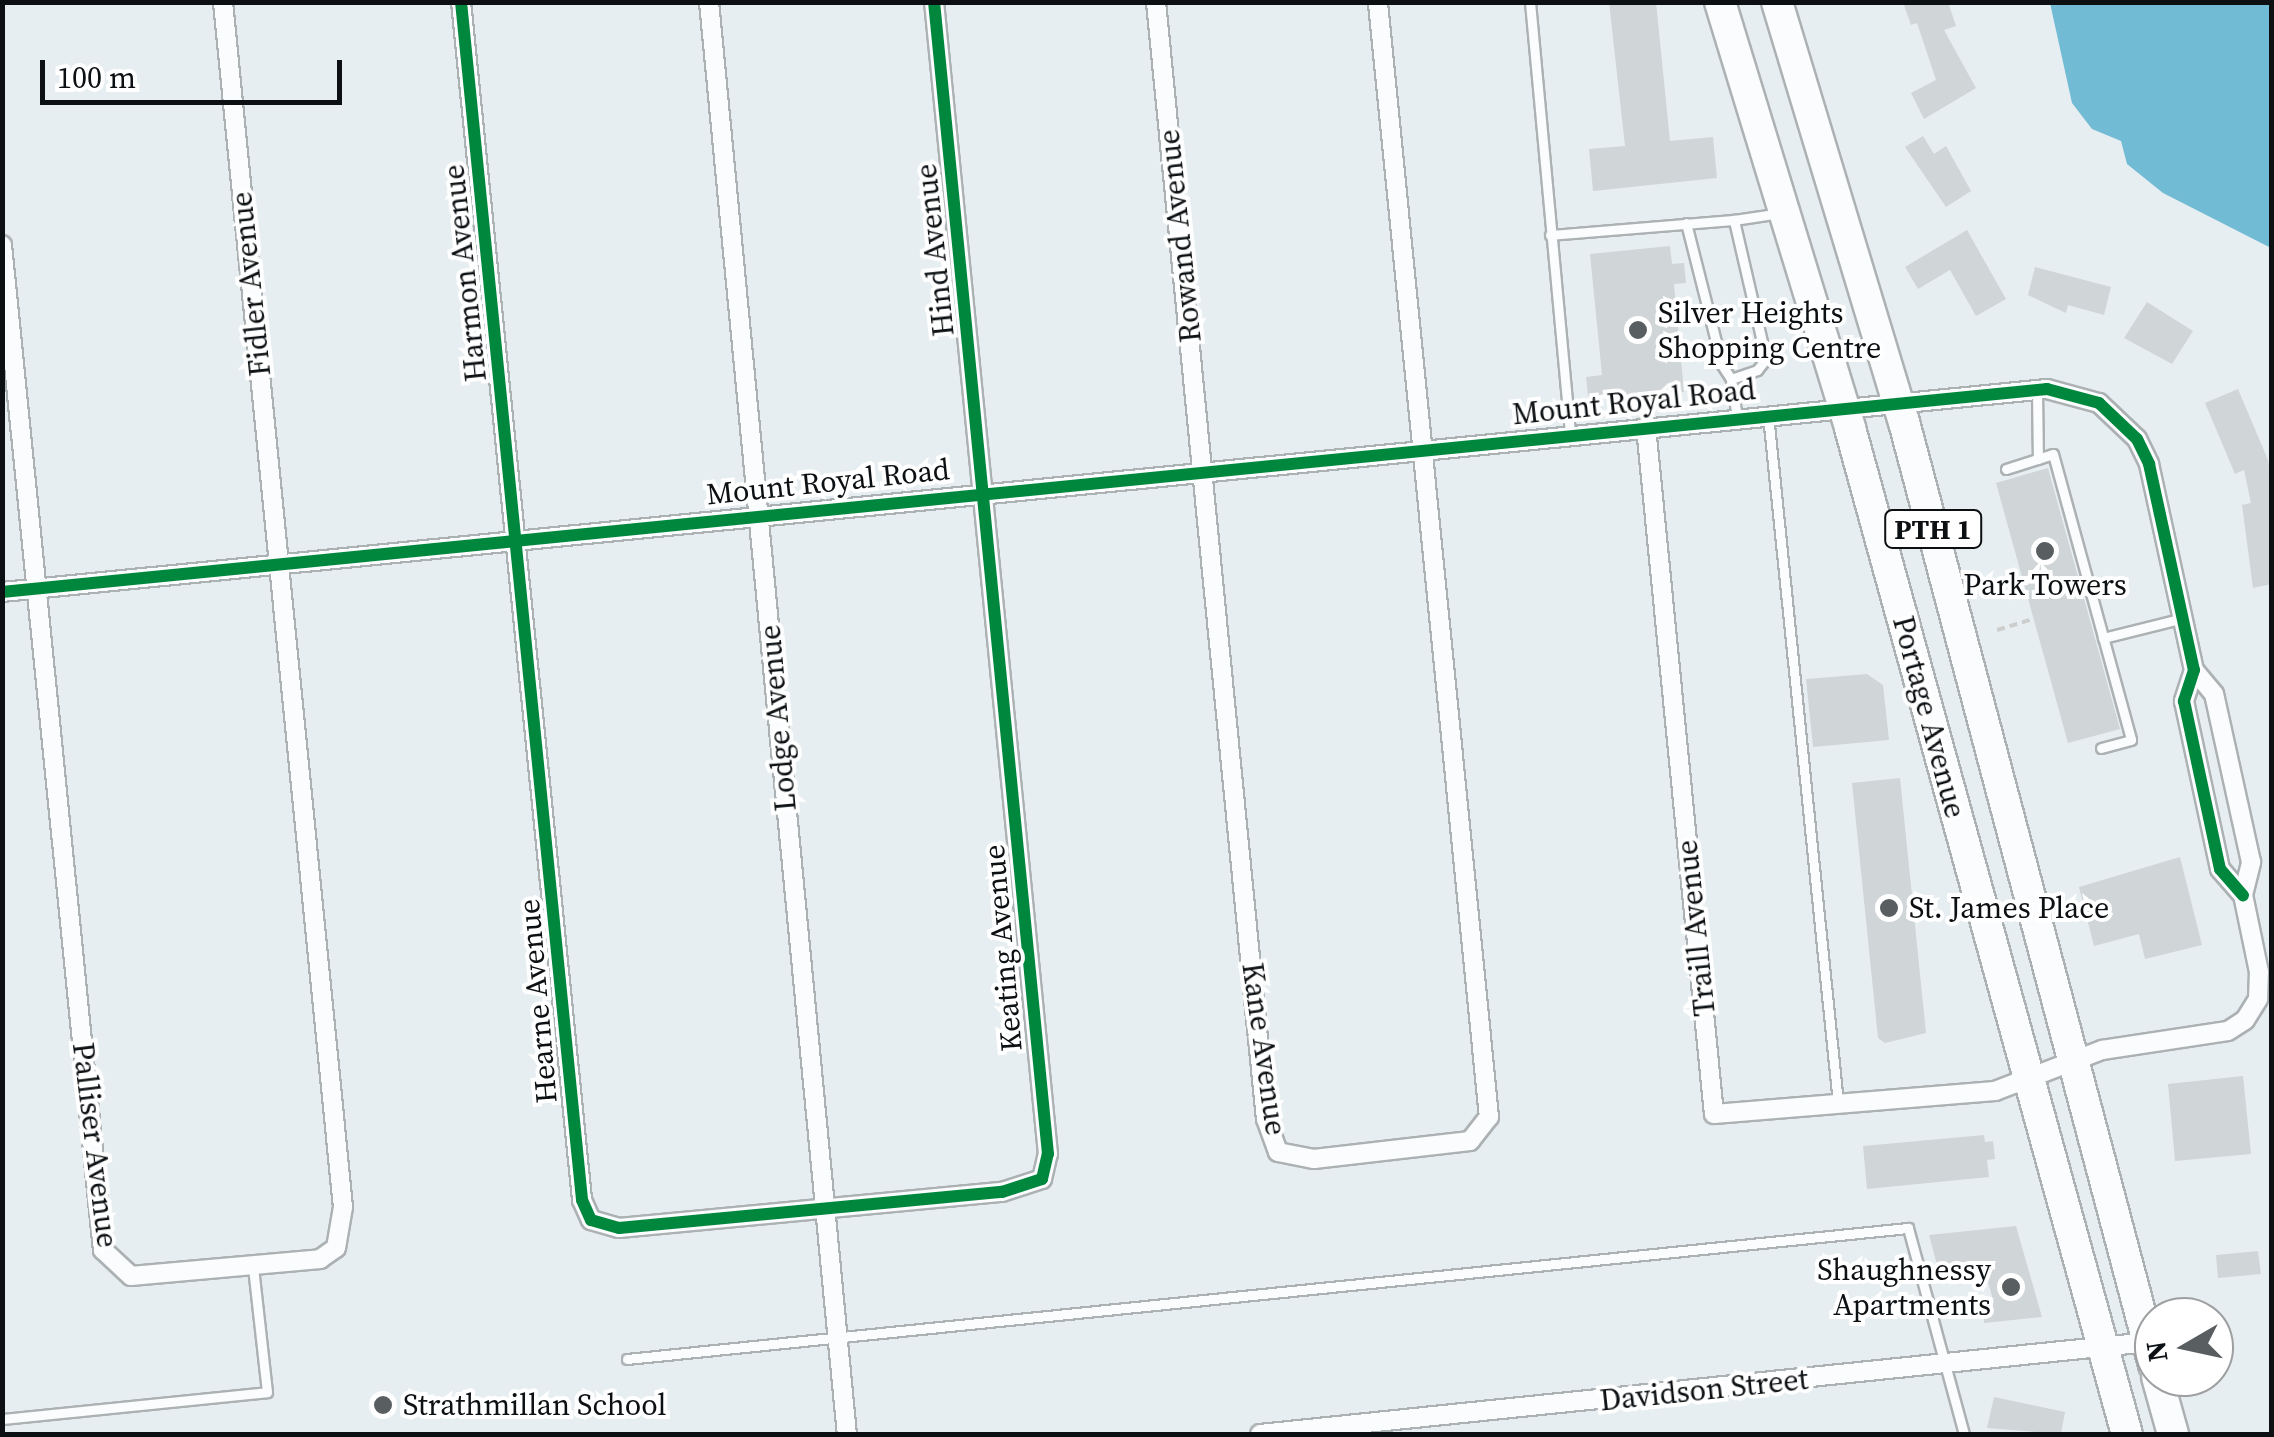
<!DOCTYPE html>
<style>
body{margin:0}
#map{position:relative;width:2274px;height:1437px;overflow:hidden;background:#e7eef1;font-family:"Source Serif 4",serif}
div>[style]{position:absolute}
.water>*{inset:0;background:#71bbd5}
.building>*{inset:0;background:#d0d5d7}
.path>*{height:4px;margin-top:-2px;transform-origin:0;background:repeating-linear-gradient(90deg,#cccece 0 8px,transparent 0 13px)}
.roads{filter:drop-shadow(2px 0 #acb1b3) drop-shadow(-2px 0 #acb1b3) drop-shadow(0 2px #acb1b3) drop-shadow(0 -2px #acb1b3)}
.service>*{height:9px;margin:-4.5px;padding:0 4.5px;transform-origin:4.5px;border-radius:4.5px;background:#fbfcfd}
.minor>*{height:18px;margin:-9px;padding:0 9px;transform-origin:9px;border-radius:9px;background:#fbfcfd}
.trunk>*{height:30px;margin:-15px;padding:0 15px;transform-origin:15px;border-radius:15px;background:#fbfcfd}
.cycleway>*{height:12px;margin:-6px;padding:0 6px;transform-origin:6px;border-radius:6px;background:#00873e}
.dots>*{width:28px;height:28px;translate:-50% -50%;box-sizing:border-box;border:5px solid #fff;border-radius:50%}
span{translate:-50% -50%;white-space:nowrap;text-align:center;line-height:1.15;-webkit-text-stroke:8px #fff;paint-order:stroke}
.shield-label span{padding:2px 8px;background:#fff;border:2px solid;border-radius:8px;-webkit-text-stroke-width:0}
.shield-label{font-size:28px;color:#0c1012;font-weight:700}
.street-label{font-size:30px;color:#0c1012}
.poi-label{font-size:30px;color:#0c1012}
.left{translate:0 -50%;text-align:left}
.right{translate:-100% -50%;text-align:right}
.frame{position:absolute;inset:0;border:5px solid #0c1012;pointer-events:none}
.north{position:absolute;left:2134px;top:1297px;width:100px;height:100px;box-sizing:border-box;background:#fff;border:2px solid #9e9fa0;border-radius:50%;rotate:261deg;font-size:28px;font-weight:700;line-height:40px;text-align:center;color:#0c1012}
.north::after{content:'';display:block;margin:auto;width:35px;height:45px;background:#595e60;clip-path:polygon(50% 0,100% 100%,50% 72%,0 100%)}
.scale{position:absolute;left:40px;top:60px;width:302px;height:45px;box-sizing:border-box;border:5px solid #0c1012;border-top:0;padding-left:12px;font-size:30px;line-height:35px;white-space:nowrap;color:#0c1012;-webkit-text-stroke:8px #fff;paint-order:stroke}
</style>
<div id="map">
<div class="water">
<div style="clip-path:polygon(2050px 3px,2271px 3px,2271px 248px,2163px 193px,2127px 164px,2121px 141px,2092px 129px,2072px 103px)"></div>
</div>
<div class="building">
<div style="clip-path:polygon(1609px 2px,1656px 2px,1670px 141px,1713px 137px,1717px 178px,1593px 191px,1589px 149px,1625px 146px)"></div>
<div style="clip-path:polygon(1903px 2px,1948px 2px,1956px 26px,1944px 30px,1976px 88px,1924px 119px,1911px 93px,1936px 80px,1917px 23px,1911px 25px)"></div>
<div style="clip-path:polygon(1923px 136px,1934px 154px,1946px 146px,1971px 191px,1946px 207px,1905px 147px)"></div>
<div style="clip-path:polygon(1967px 230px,2006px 299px,1976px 316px,1950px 270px,1918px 289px,1905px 267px)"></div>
<div style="clip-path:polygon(1670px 246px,1672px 264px,1684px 263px,1686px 283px,1674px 284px,1684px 392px,1588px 396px,1586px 377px,1602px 375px,1590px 254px)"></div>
<div style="clip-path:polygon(2035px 267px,2111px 287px,2104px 315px,2068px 305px,2066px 313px,2028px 295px)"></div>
<div style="clip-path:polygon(2147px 302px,2193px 331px,2172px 364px,2124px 338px)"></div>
<div style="clip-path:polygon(2238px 389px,2268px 460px,2272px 487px,2272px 584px,2253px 588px,2242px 505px,2251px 503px,2244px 470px,2235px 474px,2205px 403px)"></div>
<div style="clip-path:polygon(2048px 468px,2120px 729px,2068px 743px,1996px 483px)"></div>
<div style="clip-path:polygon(1867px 674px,1883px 685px,1889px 740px,1813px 747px,1806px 679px)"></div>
<div style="clip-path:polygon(1900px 778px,1926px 1033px,1885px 1043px,1878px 1038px,1852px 783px)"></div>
<div style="clip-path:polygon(2180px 857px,2202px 945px,2145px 959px,2139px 934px,2094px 946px,2079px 887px)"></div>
<div style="clip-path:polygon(2243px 1076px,2251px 1154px,2175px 1161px,2168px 1084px)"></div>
<div style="clip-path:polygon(1984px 1135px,1985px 1142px,1993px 1141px,1995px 1159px,1987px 1160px,1989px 1177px,1867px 1189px,1863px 1146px)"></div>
<div style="clip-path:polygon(2016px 1226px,2042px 1317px,1984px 1323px,1983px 1304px,1994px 1303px,1984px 1268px,1939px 1272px,1929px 1235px)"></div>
<div style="clip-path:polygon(2258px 1251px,2261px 1274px,2218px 1278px,2216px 1255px)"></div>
<div style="clip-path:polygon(1994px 1397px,2065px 1412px,2061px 1434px,1987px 1428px)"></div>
</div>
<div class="path">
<div style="left:1997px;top:630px;width:39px;rotate:-17deg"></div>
</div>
<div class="roads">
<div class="service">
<div style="left:1530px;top:2px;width:434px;rotate:84.7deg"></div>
<div style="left:1686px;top:223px;width:146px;rotate:75.8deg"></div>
<div style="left:1722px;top:365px;width:17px;rotate:57deg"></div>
<div style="left:1550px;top:235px;width:185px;rotate:-4.7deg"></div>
<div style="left:2037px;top:391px;width:68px;rotate:89.2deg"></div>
<div style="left:1768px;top:415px;width:692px;rotate:84.19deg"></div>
<div style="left:1737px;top:417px;width:38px;rotate:-99deg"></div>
<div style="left:1731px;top:379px;width:28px;rotate:-19deg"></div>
<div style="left:1757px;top:370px;width:14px;rotate:-51deg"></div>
<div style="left:1766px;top:359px;width:143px;rotate:-103deg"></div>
<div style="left:1734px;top:220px;width:48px;rotate:-8.5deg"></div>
<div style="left:2006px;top:469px;width:49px;rotate:-17.7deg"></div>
<div style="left:2053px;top:454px;width:296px;rotate:74.7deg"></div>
<div style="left:2131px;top:740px;width:31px;rotate:165deg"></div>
<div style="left:2103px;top:638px;width:82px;rotate:-14deg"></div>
<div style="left:627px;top:1359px;width:1288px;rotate:-5.84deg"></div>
<div style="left:1908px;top:1228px;width:213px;rotate:74.8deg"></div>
<div style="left:2px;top:1419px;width:266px;rotate:-5.8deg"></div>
<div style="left:267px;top:1392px;width:125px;rotate:-96.4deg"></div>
</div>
<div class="minor">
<div style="left:461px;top:2px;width:1204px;rotate:84.23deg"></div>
<div style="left:582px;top:1200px;width:22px;rotate:66deg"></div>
<div style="left:591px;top:1220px;width:29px;rotate:16deg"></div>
<div style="left:619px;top:1228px;width:385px;rotate:-5.4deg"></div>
<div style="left:1002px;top:1192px;width:42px;rotate:-18deg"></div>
<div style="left:1042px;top:1179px;width:26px;rotate:-77deg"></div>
<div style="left:1048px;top:1154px;width:1158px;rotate:-95.65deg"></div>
<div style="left:709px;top:2px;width:1439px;rotate:84.5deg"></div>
<div style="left:1156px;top:2px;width:1122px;rotate:84.38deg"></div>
<div style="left:1266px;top:1119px;width:35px;rotate:70deg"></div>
<div style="left:1278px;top:1152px;width:37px;rotate:11deg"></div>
<div style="left:1314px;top:1159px;width:157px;rotate:-6.6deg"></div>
<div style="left:1470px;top:1141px;width:31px;rotate:-52deg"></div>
<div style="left:1489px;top:1117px;width:1121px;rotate:-95.69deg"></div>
<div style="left:2px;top:245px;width:1010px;rotate:84.26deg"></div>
<div style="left:103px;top:1250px;width:38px;rotate:43deg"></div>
<div style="left:131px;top:1276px;width:190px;rotate:-5.1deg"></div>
<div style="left:320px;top:1259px;width:19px;rotate:-35deg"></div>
<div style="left:336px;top:1248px;width:42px;rotate:-80.3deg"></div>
<div style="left:343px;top:1207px;width:1211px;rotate:-95.69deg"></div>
<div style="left:1646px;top:427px;width:690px;rotate:84.35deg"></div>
<div style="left:1714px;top:1114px;width:282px;rotate:-4.7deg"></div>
<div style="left:1995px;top:1091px;width:115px;rotate:-21deg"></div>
<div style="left:2102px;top:1050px;width:127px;rotate:-8.6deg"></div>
<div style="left:2228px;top:1031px;width:20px;rotate:-33deg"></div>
<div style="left:2245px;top:1020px;width:25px;rotate:-58deg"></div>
<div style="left:2258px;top:999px;width:27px;rotate:-88deg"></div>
<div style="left:2259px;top:972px;width:79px;rotate:-101.7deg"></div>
<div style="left:2243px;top:895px;width:34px;rotate:-76deg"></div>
<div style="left:2251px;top:862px;width:172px;rotate:-102.4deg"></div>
<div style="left:2214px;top:694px;width:31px;rotate:-130deg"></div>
<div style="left:2px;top:592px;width:2055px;rotate:-5.67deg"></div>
<div style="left:2047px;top:389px;width:54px;rotate:15.1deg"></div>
<div style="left:2099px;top:403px;width:52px;rotate:43.5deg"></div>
<div style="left:2137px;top:439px;width:28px;rotate:64deg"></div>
<div style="left:2149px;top:464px;width:211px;rotate:77.7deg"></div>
<div style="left:2194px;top:670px;width:33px;rotate:108deg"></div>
<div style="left:2184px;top:701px;width:172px;rotate:77.9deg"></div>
<div style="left:2220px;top:869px;width:35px;rotate:49deg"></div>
<div style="left:1260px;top:1434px;width:893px;rotate:-5.91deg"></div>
</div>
<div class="trunk">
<div style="left:1720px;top:2px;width:445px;rotate:73deg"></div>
<div style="left:1850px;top:428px;width:1043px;rotate:74.61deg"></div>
<div style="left:1777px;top:2px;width:439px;rotate:73.2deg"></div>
<div style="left:1904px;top:422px;width:976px;rotate:75.15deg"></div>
<div style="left:2157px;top:1377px;width:59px;rotate:74.3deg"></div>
</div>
</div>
<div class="cycleway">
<div style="left:461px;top:2px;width:1204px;rotate:84.23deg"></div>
<div style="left:582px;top:1200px;width:22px;rotate:66deg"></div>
<div style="left:591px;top:1220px;width:29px;rotate:16deg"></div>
<div style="left:619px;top:1228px;width:385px;rotate:-5.4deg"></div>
<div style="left:1002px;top:1192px;width:42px;rotate:-18deg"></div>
<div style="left:1042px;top:1179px;width:26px;rotate:-77deg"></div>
<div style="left:1048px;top:1154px;width:1158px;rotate:-95.65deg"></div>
<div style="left:2px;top:592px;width:2055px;rotate:-5.67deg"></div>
<div style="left:2047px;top:389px;width:54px;rotate:15.1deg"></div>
<div style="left:2099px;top:403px;width:52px;rotate:43.5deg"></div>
<div style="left:2137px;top:439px;width:28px;rotate:64deg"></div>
<div style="left:2149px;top:464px;width:211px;rotate:77.7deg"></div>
<div style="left:2194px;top:670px;width:33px;rotate:108deg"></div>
<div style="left:2184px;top:701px;width:172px;rotate:77.9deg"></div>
<div style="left:2220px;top:869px;width:35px;rotate:49deg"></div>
</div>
<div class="dots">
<div style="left:1638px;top:330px;background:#595e60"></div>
<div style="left:2045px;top:551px;background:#595e60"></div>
<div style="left:1889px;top:908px;background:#595e60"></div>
<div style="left:2011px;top:1287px;background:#595e60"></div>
<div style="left:383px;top:1405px;background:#595e60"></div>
</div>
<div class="shield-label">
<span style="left:1933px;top:529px">PTH 1</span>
</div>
<div class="street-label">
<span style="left:1180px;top:236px;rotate:-96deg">Rowand Avenue</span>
<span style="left:935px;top:250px;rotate:-96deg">Hind Avenue</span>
<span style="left:465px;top:273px;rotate:-96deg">Harmon Avenue</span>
<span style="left:251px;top:284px;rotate:-96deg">Fidler Avenue</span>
<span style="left:1634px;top:402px;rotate:-6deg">Mount Royal Road</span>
<span style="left:828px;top:482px;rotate:-6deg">Mount Royal Road</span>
<span style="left:1929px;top:717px;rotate:75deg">Portage Avenue</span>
<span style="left:778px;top:718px;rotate:-95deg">Lodge Avenue</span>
<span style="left:1696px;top:928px;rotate:-96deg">Traill Avenue</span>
<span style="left:1003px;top:948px;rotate:-95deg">Keating Avenue</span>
<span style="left:538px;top:1001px;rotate:-95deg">Hearne Avenue</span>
<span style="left:1264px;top:1049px;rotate:82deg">Kane Avenue</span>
<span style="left:95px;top:1145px;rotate:83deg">Palliser Avenue</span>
<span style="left:1704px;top:1390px;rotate:-6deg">Davidson Street</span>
</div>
<div class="poi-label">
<span class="left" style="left:1658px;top:330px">Silver Heights<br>Shopping Centre</span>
<span style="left:2045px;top:585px">Park Towers</span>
<span class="left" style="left:1909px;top:908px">St. James Place</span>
<span class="right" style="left:1991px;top:1287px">Shaughnessy<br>Apartments</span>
<span class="left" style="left:403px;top:1405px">Strathmillan School</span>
</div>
<div class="frame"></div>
<div class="north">N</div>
<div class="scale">100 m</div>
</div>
